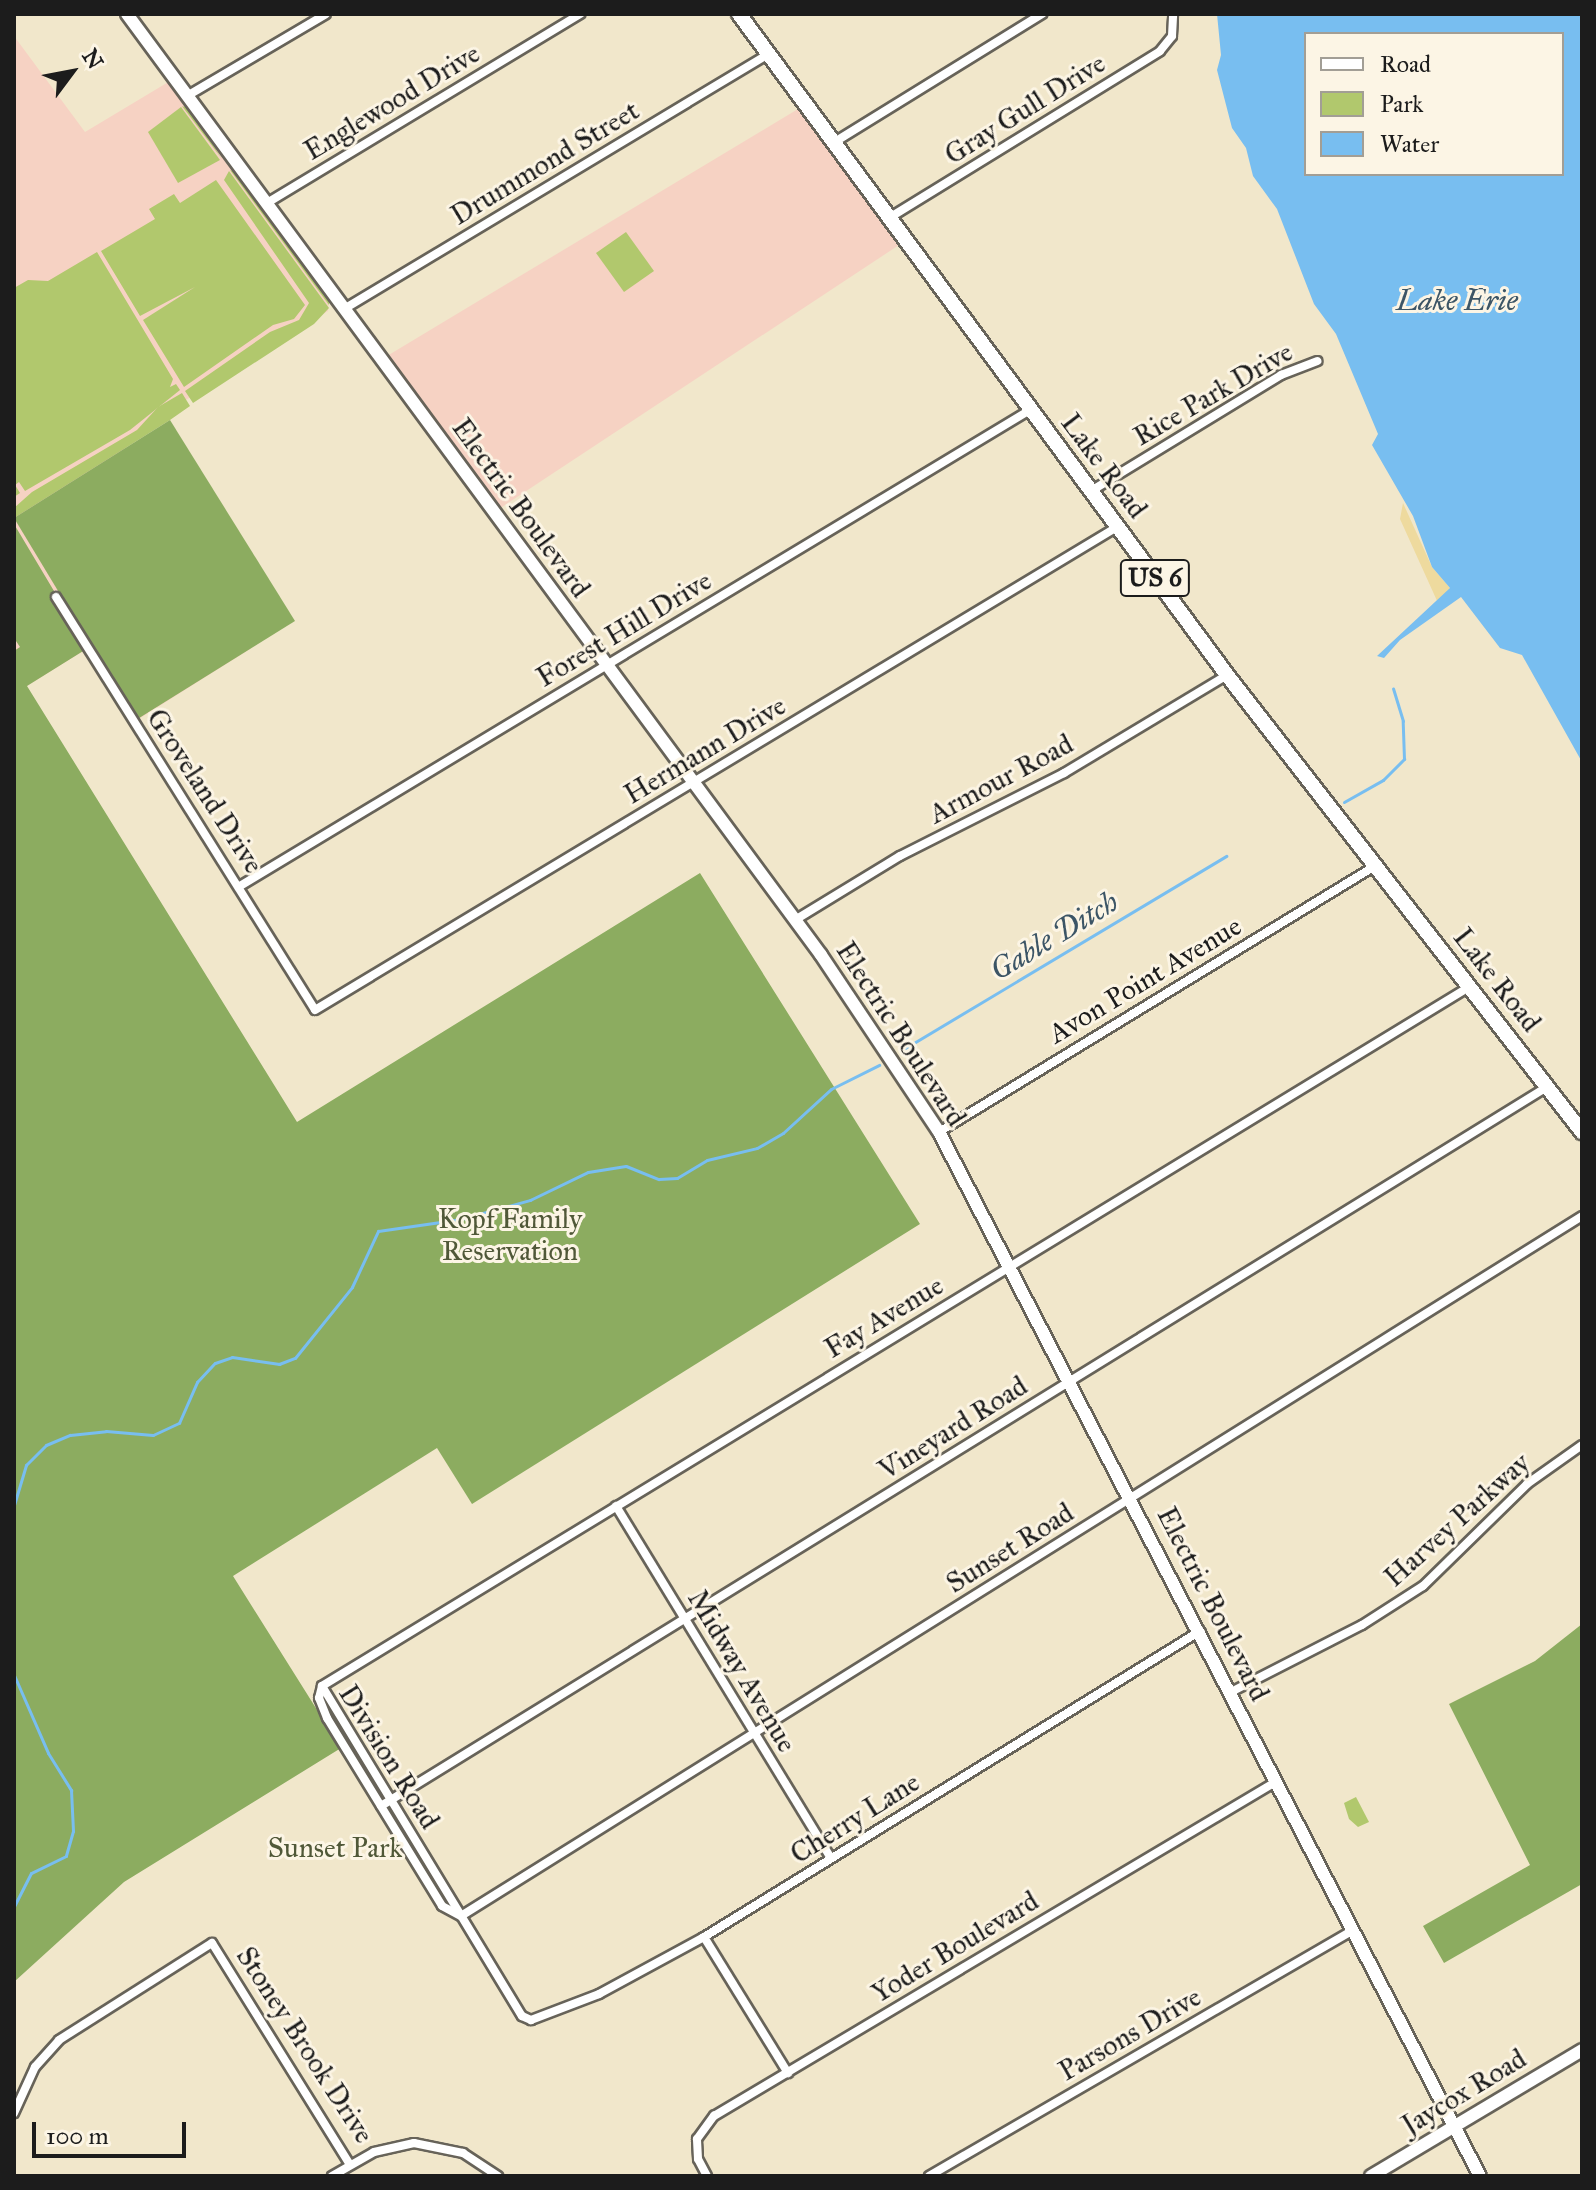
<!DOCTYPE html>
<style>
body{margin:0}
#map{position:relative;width:1596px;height:2190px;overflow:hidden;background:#f1e7cb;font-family:"IM FELL Great Primer",serif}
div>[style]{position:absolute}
.built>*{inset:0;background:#f6d2c3}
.green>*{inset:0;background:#b1c86d}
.forest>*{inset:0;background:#8cac60}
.sand>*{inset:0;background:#eeda9e}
.water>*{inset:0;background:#78bef0}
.stream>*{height:3px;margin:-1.5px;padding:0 1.5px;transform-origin:1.5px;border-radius:1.5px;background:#78bef0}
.roads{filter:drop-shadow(2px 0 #676359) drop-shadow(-2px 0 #676359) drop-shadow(0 2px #676359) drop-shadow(0 -2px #676359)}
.street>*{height:8px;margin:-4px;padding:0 4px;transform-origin:4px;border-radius:4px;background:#fff}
.secondary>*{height:12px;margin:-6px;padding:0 6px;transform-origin:6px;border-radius:6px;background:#fff}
.primary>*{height:14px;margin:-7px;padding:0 7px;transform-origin:7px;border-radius:7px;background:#fff}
span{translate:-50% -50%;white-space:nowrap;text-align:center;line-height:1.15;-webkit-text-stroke:6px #fcf5e5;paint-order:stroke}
.shield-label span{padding:2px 6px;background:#fcf5e5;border:2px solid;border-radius:6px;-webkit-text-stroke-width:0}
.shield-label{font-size:26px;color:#1c1c1c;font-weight:700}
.street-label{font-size:28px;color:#1c1c1c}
.park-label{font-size:28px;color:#505838}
.water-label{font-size:30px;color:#3c5566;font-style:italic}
.frame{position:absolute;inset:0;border:16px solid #1c1c1c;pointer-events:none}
.legend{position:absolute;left:1304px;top:32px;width:260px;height:144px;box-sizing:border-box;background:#fcf5e5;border:2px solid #a29e95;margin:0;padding:10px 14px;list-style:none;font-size:24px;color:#1c1c1c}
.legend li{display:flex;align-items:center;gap:16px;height:40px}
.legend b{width:40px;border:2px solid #a29e95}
.north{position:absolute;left:32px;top:32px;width:80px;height:80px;-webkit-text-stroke:6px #fcf5e5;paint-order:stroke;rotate:58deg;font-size:22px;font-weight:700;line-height:32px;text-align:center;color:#1c1c1c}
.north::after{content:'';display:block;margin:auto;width:28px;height:36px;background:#1c1c1c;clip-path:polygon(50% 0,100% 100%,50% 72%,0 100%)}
.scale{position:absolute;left:32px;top:2122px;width:154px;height:36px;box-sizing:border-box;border:4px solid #1c1c1c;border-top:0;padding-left:10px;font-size:24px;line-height:28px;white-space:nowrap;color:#1c1c1c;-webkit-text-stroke:6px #fcf5e5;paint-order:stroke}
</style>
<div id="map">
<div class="built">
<div style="clip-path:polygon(14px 36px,85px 132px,170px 81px,329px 298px,328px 311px,122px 440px,250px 649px,134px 722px,88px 648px,14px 694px)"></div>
<div style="clip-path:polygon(798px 109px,899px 245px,499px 509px,387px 356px)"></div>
</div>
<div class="green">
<div style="clip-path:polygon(182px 106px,190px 109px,222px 159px)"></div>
<div style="clip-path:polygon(181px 107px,220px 160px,178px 183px,148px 132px)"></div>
<div style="clip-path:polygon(230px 170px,238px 173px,329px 298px,329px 305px)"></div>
<div style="clip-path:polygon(229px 171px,329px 308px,314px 324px,193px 403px,185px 391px,270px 332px,299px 320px,309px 303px,224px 180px)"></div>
<div style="clip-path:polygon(216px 180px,305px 305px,294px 319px,273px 325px,184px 387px,143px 320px,195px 287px,140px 316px,101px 251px,155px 219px,149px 209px,174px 194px,180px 203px)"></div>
<div style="clip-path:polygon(626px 232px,654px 271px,624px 292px,596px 253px)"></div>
<div style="clip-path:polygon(97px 252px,173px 379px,170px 387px,176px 384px,180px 390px,130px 430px,25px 491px,19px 482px,15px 485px,20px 493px,14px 497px,14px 288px,28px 280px,48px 281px)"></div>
<div style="clip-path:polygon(182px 393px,190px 406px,170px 420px,14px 518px,14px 508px,32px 492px,137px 430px,158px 407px)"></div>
<div style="clip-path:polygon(1356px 1797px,1369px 1822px,1358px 1827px,1349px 1819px,1344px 1803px)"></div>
</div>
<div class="forest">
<div style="clip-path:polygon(170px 420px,295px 621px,136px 720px,14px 518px)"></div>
<div style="clip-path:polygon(14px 524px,88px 648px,27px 686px,297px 1122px,700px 873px,920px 1224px,472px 1504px,437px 1448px,233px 1576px,341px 1748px,124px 1882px,14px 1982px,14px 651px,20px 647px,14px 638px)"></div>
<div style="clip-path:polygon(1582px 1624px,1582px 1884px,1444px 1963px,1423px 1926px,1530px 1865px,1449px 1704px,1535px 1661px)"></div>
</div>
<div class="sand">
<div style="clip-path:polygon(1403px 503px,1432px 567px,1450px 588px,1438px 603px,1400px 519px)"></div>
</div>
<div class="water">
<div style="clip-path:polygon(evenodd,1217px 14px,1582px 14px,1582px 762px,1522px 655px,1500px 648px,1461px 597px,1400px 640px,1384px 658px,1377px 656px,1450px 588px,1432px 567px,1413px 516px,1372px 445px,1378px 434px,1336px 334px,1314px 304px,1277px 209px,1253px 176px,1246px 148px,1232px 128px,1217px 70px,1221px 55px,1217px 14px,1306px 34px,1562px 34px,1562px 174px,1306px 174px,1306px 34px)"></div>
</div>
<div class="stream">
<div style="left:1344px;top:802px;width:45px;rotate:-29.4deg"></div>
<div style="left:1383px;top:780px;width:30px;rotate:-45deg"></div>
<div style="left:1404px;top:759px;width:38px;rotate:-92deg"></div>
<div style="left:1403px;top:721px;width:34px;rotate:-107deg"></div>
<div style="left:902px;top:1050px;width:378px;rotate:-30.9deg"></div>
<div style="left:14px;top:1505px;width:42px;rotate:-73.3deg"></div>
<div style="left:26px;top:1465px;width:28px;rotate:-45deg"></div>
<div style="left:46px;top:1445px;width:26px;rotate:-23deg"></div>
<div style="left:70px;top:1435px;width:36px;rotate:-6deg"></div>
<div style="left:106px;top:1431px;width:47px;rotate:4.9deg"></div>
<div style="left:153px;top:1435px;width:29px;rotate:-25deg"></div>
<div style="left:179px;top:1423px;width:45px;rotate:-66.3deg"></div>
<div style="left:197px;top:1382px;width:26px;rotate:-47deg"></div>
<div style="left:215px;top:1363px;width:18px;rotate:-19deg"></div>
<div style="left:232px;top:1357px;width:48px;rotate:8.5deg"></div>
<div style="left:279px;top:1364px;width:17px;rotate:-21deg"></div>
<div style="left:295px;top:1358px;width:91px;rotate:-51.2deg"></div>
<div style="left:352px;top:1287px;width:62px;rotate:-65.1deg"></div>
<div style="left:378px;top:1231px;width:84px;rotate:-8.2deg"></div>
<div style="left:461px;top:1219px;width:72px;rotate:-15.4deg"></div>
<div style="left:530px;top:1200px;width:64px;rotate:-25.8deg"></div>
<div style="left:588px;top:1172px;width:38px;rotate:-9deg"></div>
<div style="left:626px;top:1166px;width:35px;rotate:22deg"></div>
<div style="left:659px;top:1179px;width:18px;rotate:-3deg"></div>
<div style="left:677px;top:1178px;width:35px;rotate:-31deg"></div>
<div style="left:707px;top:1160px;width:51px;rotate:-13.5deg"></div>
<div style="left:757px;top:1148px;width:30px;rotate:-30deg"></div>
<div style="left:783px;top:1133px;width:65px;rotate:-42.5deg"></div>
<div style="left:831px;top:1089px;width:54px;rotate:-26.6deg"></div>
<div style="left:14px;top:1675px;width:85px;rotate:66.4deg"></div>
<div style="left:48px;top:1753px;width:44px;rotate:58.1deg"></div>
<div style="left:71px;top:1790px;width:41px;rotate:87.2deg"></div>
<div style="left:73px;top:1831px;width:26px;rotate:106deg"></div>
<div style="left:66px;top:1856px;width:39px;rotate:154deg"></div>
<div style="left:31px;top:1873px;width:37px;rotate:117deg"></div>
</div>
<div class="roads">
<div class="street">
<div style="left:187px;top:96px;width:161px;rotate:-30.5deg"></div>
<div style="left:833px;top:143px;width:246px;rotate:-31.7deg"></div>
<div style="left:267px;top:203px;width:366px;rotate:-31.1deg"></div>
<div style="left:889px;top:218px;width:318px;rotate:-31.6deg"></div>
<div style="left:1160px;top:51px;width:19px;rotate:-51deg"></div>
<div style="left:1172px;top:36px;width:22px;rotate:-87deg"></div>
<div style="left:344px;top:309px;width:495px;rotate:-31deg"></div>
<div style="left:1091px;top:491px;width:223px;rotate:-31.4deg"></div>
<div style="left:1281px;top:375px;width:39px;rotate:-21deg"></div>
<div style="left:56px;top:597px;width:487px;rotate:57.9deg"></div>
<div style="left:315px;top:1010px;width:936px;rotate:-31.06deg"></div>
<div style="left:240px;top:886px;width:922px;rotate:-31.07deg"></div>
<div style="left:795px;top:920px;width:123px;rotate:-31.4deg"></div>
<div style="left:900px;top:856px;width:184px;rotate:-26.8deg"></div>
<div style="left:1064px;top:773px;width:190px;rotate:-31deg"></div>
<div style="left:939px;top:1132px;width:511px;rotate:-31.39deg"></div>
<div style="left:616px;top:1506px;width:412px;rotate:58.6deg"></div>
<div style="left:322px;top:1686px;width:1343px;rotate:-31.36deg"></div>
<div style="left:322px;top:1686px;width:386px;rotate:58.8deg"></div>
<div style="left:522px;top:2016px;width:10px;rotate:24deg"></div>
<div style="left:531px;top:2020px;width:73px;rotate:-20.9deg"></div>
<div style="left:599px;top:1994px;width:119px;rotate:-28.5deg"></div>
<div style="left:704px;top:1937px;width:583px;rotate:-31.67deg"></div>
<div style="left:322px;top:1686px;width:12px;rotate:104deg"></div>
<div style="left:319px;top:1698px;width:22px;rotate:68deg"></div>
<div style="left:327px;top:1718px;width:220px;rotate:58.5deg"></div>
<div style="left:442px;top:1906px;width:21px;rotate:28deg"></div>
<div style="left:1231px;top:1692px;width:147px;rotate:-27.1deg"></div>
<div style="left:1362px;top:1625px;width:72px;rotate:-32.6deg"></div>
<div style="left:1423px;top:1586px;width:146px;rotate:-44.4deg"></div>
<div style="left:1527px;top:1484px;width:67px;rotate:-35.3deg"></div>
<div style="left:381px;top:1806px;width:1370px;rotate:-31.66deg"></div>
<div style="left:461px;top:1916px;width:1322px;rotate:-31.98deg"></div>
<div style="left:704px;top:1937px;width:160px;rotate:58.3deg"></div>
<div style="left:14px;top:2113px;width:51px;rotate:-65.5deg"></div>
<div style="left:35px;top:2067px;width:36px;rotate:-48deg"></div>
<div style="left:59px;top:2040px;width:181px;rotate:-32.4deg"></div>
<div style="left:212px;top:1943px;width:261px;rotate:58.1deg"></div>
<div style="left:332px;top:2176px;width:48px;rotate:-29.7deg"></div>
<div style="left:374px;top:2152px;width:41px;rotate:-12.7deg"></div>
<div style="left:414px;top:2143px;width:50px;rotate:11.5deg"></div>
<div style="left:463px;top:2153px;width:42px;rotate:33.3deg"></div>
<div style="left:707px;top:2176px;width:19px;rotate:-118deg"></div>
<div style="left:698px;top:2159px;width:20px;rotate:-93deg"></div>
<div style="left:697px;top:2139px;width:29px;rotate:-54deg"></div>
<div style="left:714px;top:2116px;width:655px;rotate:-30.75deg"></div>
<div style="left:929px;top:2176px;width:490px;rotate:-30.1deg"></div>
</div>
<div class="secondary">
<div style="left:127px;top:14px;width:1169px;rotate:53.59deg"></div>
<div style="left:821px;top:955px;width:213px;rotate:56.3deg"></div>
<div style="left:939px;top:1132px;width:1176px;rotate:62.61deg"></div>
<div style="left:1371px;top:2176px;width:246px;rotate:-30.8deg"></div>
</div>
<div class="primary">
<div style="left:739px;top:14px;width:822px;rotate:53.56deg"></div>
<div style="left:1227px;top:675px;width:579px;rotate:52.16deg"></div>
</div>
</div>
<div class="shield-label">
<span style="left:1155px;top:578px">US 6</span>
</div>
<div class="street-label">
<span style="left:392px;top:102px;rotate:-31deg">Englewood Drive</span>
<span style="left:1025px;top:109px;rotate:-32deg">Gray Gull Drive</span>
<span style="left:545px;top:163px;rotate:-31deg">Drummond Street</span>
<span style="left:1213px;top:394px;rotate:-30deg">Rice Park Drive</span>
<span style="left:1104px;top:466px;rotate:53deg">Lake Road</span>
<span style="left:521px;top:508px;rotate:54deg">Electric Boulevard</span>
<span style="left:624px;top:629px;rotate:-31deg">Forest Hill Drive</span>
<span style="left:705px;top:750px;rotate:-31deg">Hermann Drive</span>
<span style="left:1001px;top:779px;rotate:-28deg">Armour Road</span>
<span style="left:205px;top:791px;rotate:57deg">Groveland Drive</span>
<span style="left:1145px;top:980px;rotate:-31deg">Avon Point Avenue</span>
<span style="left:1497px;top:980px;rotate:52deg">Lake Road</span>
<span style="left:901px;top:1034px;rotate:57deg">Electric Boulevard</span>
<span style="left:884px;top:1317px;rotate:-31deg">Fay Avenue</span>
<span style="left:953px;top:1428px;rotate:-32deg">Vineyard Road</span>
<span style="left:1457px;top:1520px;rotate:-42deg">Harvey Parkway</span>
<span style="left:1010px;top:1548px;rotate:-32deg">Sunset Road</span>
<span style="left:1213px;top:1604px;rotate:63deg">Electric Boulevard</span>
<span style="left:742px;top:1671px;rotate:59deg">Midway Avenue</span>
<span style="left:389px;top:1757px;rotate:58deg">Division Road</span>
<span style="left:855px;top:1818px;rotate:-32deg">Cherry Lane</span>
<span style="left:955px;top:1947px;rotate:-31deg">Yoder Boulevard</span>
<span style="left:1130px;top:2034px;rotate:-30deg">Parsons Drive</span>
<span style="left:305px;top:2045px;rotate:57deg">Stoney Brook Drive</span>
<span style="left:1464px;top:2092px;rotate:-31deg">Jaycox Road</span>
</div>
<div class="park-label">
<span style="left:510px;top:1235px">Kopf Family<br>Reservation</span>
<span style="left:335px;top:1848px">Sunset Park</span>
</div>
<div class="water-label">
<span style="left:1457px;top:300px">Lake Erie</span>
<span style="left:1054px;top:936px;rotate:-31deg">Gable Ditch</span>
</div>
<div class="frame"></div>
<ul class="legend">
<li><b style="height:10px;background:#fff"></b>Road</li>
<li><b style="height:22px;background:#b1c86d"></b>Park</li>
<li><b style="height:22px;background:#78bef0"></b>Water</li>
</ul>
<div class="north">N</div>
<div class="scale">100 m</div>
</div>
